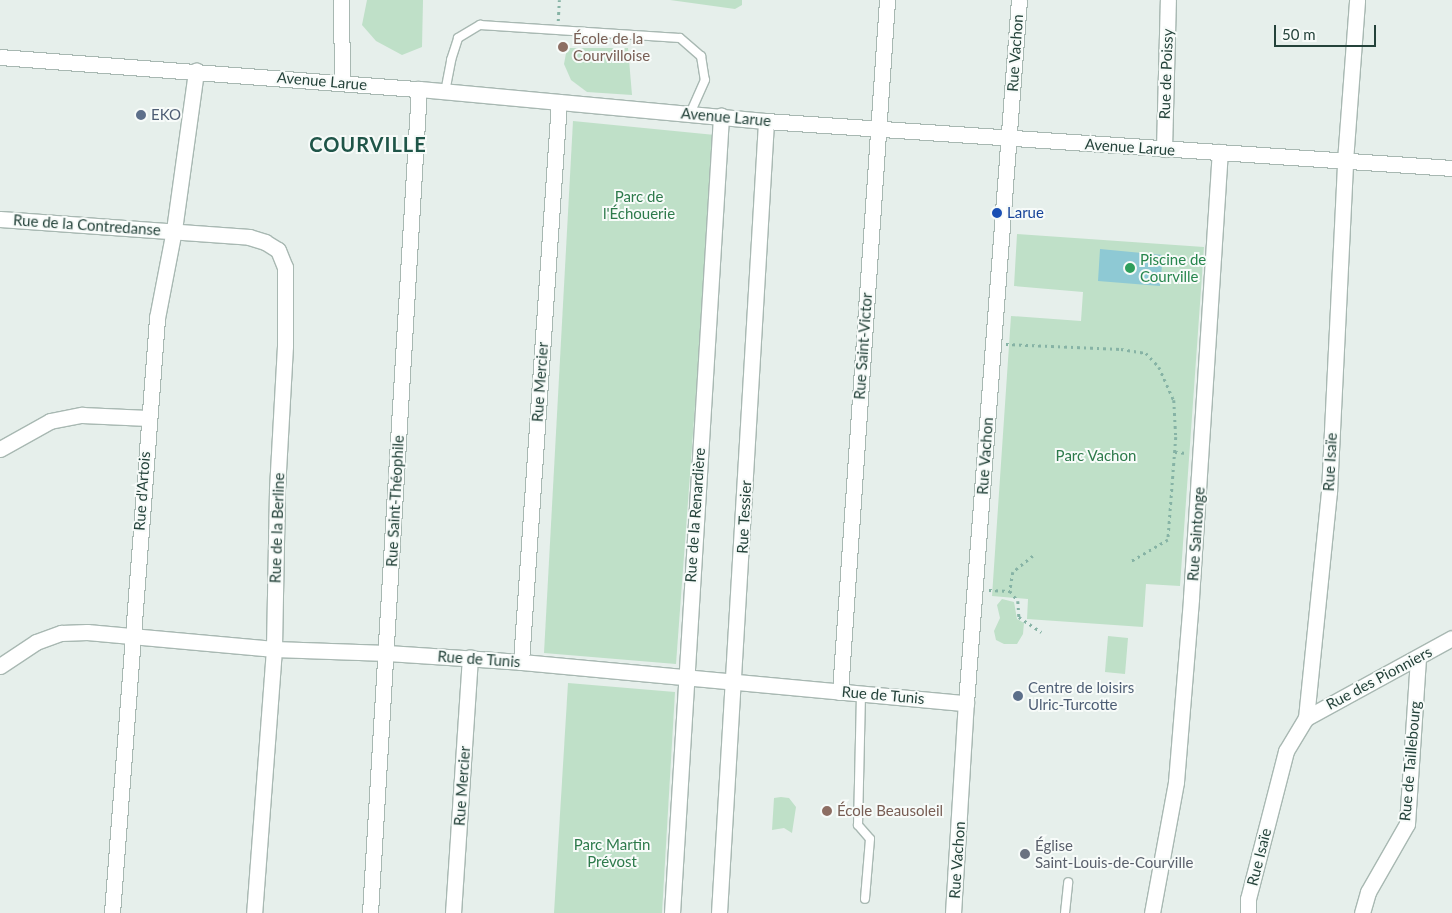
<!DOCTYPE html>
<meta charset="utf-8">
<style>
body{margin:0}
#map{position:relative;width:1452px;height:913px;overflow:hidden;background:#e6efeb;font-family:Lato,sans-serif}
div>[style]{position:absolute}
.green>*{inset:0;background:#bfe0c8}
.water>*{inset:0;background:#8ec9d4}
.path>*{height:2.5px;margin-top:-1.25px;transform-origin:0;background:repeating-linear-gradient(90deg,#86b3a5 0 2.5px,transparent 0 6.5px)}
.roads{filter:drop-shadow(1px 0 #a8b8b2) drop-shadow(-1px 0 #a8b8b2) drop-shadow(0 1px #a8b8b2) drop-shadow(0 -1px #a8b8b2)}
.service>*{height:8px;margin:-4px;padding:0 4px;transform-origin:4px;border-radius:4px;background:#fff}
.minor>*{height:15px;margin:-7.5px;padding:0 7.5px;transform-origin:7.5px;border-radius:7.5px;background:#fff}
.tertiary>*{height:15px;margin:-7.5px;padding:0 7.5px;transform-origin:7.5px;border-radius:7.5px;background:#fff}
.dots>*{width:14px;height:14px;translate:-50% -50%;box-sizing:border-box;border:2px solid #f7fbf9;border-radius:50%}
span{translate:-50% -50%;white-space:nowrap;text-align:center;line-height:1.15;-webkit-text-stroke:4px #f7fbf9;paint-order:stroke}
.education-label{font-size:15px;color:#785e54}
.left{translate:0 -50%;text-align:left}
.street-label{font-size:15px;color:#24423a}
.service-label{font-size:15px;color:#4e5e75}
.park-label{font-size:15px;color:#2d7a4b}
.transit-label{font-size:15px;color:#164399}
.leisure-label{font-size:15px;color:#27864d}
.worship-label{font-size:15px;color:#5b616d}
.district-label{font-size:20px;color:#1f5548;font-weight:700;letter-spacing:1px}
.scale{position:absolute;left:1274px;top:25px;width:102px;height:22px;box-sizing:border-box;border:2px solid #24423a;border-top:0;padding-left:6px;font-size:15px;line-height:18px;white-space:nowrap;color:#24423a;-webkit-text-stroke:4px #f7fbf9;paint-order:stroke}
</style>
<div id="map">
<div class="green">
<div style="clip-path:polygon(367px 0,423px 0,422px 47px,402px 55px,376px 41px,362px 25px)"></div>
<div style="clip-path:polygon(670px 0,742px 0,742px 5px,735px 9px)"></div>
<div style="clip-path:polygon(567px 48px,628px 48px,632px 95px,587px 92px,571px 80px,564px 64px)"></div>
<div style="clip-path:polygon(573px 121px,715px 135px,676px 664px,544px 653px)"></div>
<div style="clip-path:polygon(1017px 234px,1204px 247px,1180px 586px,1146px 584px,1143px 627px,1027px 619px,1028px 599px,992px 596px,1011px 316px,1081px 321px,1083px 292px,1014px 286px)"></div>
<div style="clip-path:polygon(1002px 599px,1014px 602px,1017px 619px,1024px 623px,1023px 634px,1017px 644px,1004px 644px,996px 640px,994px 631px,1000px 618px,997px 605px)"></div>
<div style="clip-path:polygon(1108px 636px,1128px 638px,1125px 674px,1105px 672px)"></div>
<div style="clip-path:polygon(568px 683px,675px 692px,662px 913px,554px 913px)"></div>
<div style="clip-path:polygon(781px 797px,789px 798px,796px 807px,792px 833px,784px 828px,772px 830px,774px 798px)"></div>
</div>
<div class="water">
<div style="clip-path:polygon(1100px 249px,1163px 255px,1160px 286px,1098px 281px)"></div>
</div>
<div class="path">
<div style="left:558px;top:21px;width:21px;rotate:-87deg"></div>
<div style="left:1006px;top:344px;width:115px;rotate:2.5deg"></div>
<div style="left:1121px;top:349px;width:25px;rotate:9deg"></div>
<div style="left:1146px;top:353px;width:19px;rotate:47deg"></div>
<div style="left:1159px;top:367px;width:36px;rotate:66deg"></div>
<div style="left:1174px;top:400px;width:37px;rotate:87deg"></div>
<div style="left:1176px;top:437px;width:103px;rotate:94.4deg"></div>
<div style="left:1168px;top:540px;width:42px;rotate:149.7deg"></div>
<div style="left:1175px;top:452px;width:12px;rotate:5deg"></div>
<div style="left:1033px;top:556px;width:26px;rotate:141deg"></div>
<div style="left:1013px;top:572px;width:19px;rotate:99deg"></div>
<div style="left:1010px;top:591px;width:13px;rotate:51deg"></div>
<div style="left:1018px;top:601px;width:16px;rotate:86deg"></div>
<div style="left:1019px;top:617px;width:27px;rotate:34deg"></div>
<div style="left:989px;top:590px;width:21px;rotate:3deg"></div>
</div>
<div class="roads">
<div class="service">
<div style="left:445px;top:92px;width:33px;rotate:-79deg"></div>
<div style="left:451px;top:60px;width:23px;rotate:-72deg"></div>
<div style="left:458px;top:38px;width:26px;rotate:-31deg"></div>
<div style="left:480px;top:25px;width:200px;rotate:3.7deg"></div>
<div style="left:680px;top:38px;width:28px;rotate:41deg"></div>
<div style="left:701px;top:56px;width:24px;rotate:81deg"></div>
<div style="left:705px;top:80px;width:37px;rotate:114deg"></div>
<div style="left:861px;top:694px;width:131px;rotate:91.3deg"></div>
<div style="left:858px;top:825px;width:18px;rotate:49deg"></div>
<div style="left:870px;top:839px;width:60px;rotate:94.8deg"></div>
<div style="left:1065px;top:913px;width:31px;rotate:-84deg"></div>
</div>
<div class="minor">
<div style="left:341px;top:0;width:83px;rotate:89.3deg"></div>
<div style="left:1164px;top:149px;width:149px;rotate:-88.5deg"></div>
<div style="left:0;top:219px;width:250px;rotate:4.1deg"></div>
<div style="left:249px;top:237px;width:17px;rotate:17deg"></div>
<div style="left:265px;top:242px;width:15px;rotate:32deg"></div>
<div style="left:278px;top:250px;width:18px;rotate:68deg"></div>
<div style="left:285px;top:267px;width:79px;rotate:90deg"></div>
<div style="left:285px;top:346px;width:145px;rotate:93.2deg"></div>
<div style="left:277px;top:491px;width:158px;rotate:91.1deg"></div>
<div style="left:274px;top:649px;width:265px;rotate:94.3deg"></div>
<div style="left:0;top:449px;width:57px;rotate:-29.2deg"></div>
<div style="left:50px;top:421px;width:33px;rotate:-11deg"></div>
<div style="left:82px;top:415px;width:66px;rotate:2.6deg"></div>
<div style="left:521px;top:662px;width:561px;rotate:-86.12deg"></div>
<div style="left:0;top:666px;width:43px;rotate:-33.7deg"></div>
<div style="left:36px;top:642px;width:27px;rotate:-20deg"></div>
<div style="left:61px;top:633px;width:26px;rotate:-2deg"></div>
<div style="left:87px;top:632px;width:188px;rotate:5.2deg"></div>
<div style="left:274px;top:649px;width:113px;rotate:2deg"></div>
<div style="left:387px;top:653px;width:134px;rotate:3.8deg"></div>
<div style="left:521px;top:662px;width:447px;rotate:5.3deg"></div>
<div style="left:840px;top:692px;width:694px;rotate:-86.11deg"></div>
<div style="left:1306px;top:718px;width:166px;rotate:-28.7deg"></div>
<div style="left:112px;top:913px;width:597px;rotate:-85.67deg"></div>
<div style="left:157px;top:318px;width:90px;rotate:-79.1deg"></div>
<div style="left:174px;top:230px;width:161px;rotate:-82.1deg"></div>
<div style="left:370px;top:913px;width:825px;rotate:-86.6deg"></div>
<div style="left:453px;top:913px;width:256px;rotate:-86.2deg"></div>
<div style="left:672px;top:913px;width:799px;rotate:-86.48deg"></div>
<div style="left:719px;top:913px;width:793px;rotate:-86.6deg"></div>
<div style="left:953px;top:913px;width:210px;rotate:-86.5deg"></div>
<div style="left:966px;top:703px;width:705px;rotate:-85.69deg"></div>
<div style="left:1152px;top:913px;width:133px;rotate:-79.6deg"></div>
<div style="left:1176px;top:782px;width:185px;rotate:-85.3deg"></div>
<div style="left:1191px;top:598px;width:447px;rotate:-86.3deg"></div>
<div style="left:1248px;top:913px;width:14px;rotate:-90deg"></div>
<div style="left:1248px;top:899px;width:153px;rotate:-75.6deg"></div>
<div style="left:1286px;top:751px;width:39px;rotate:-59deg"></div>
<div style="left:1306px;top:718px;width:227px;rotate:-84.2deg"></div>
<div style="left:1329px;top:492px;width:331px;rotate:-87.2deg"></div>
<div style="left:1345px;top:161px;width:161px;rotate:-85.7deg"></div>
<div style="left:1362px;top:913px;width:22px;rotate:-74deg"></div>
<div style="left:1368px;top:892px;width:78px;rotate:-60.2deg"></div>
<div style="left:1407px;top:824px;width:166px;rotate:-86.2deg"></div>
</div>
<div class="tertiary">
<div style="left:0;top:57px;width:420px;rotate:4.4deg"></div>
<div style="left:419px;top:89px;width:348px;rotate:5.3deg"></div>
<div style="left:766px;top:121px;width:688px;rotate:3.92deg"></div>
</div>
</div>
<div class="dots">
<div style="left:563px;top:47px;background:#8d6e63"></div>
<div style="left:141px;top:115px;background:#5c6f8a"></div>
<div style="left:997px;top:213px;background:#1a4fb4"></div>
<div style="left:1130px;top:268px;background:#2e9e5b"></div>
<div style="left:1018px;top:696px;background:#5c6f8a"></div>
<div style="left:827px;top:811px;background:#8d6e63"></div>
<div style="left:1025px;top:854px;background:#6b7280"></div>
</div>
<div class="education-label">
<span class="left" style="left:573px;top:47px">École de la<br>Courvilloise</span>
<span class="left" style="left:837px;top:811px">École Beausoleil</span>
</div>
<div class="street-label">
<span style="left:1015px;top:53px;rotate:-86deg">Rue Vachon</span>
<span style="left:1166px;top:74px;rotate:-88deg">Rue de Poissy</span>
<span style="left:322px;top:81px;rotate:5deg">Avenue Larue</span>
<span style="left:726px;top:117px;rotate:5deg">Avenue Larue</span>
<span style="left:1130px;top:147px;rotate:4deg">Avenue Larue</span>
<span style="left:87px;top:225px;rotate:4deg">Rue de la Contredanse</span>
<span style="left:863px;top:346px;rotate:-86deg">Rue Saint-Victor</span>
<span style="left:540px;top:382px;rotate:-86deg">Rue Mercier</span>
<span style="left:985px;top:456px;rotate:-86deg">Rue Vachon</span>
<span style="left:1330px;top:462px;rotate:-87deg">Rue Isaïe</span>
<span style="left:142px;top:491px;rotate:-86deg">Rue d'Artois</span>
<span style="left:395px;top:501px;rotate:-87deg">Rue Saint-Théophile</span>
<span style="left:695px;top:515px;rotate:-86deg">Rue de la Renardière</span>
<span style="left:744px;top:517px;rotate:-87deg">Rue Tessier</span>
<span style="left:277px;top:528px;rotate:-88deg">Rue de la Berline</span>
<span style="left:1196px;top:534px;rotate:-86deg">Rue Saintonge</span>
<span style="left:479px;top:659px;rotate:4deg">Rue de Tunis</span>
<span style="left:1379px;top:678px;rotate:-28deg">Rue des Pionniers</span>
<span style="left:883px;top:695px;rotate:5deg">Rue de Tunis</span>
<span style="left:1410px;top:761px;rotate:-85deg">Rue de Taillebourg</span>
<span style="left:462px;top:786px;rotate:-86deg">Rue Mercier</span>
<span style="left:1259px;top:857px;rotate:-76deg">Rue Isaïe</span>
<span style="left:957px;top:860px;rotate:-86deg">Rue Vachon</span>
</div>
<div class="service-label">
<span class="left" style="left:151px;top:115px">EKO</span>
<span class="left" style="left:1028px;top:696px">Centre de loisirs<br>Ulric-Turcotte</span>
</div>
<div class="park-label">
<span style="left:639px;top:205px">Parc de<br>l'Échouerie</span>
<span style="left:1096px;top:456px">Parc Vachon</span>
<span style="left:612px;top:853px">Parc Martin<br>Prévost</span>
</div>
<div class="transit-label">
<span class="left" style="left:1007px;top:213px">Larue</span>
</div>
<div class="leisure-label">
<span class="left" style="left:1140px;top:268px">Piscine de<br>Courville</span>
</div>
<div class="worship-label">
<span class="left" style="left:1035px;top:854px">Église<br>Saint-Louis-de-Courville</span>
</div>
<div class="district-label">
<span style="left:368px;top:144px">COURVILLE</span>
</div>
<div class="scale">50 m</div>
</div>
